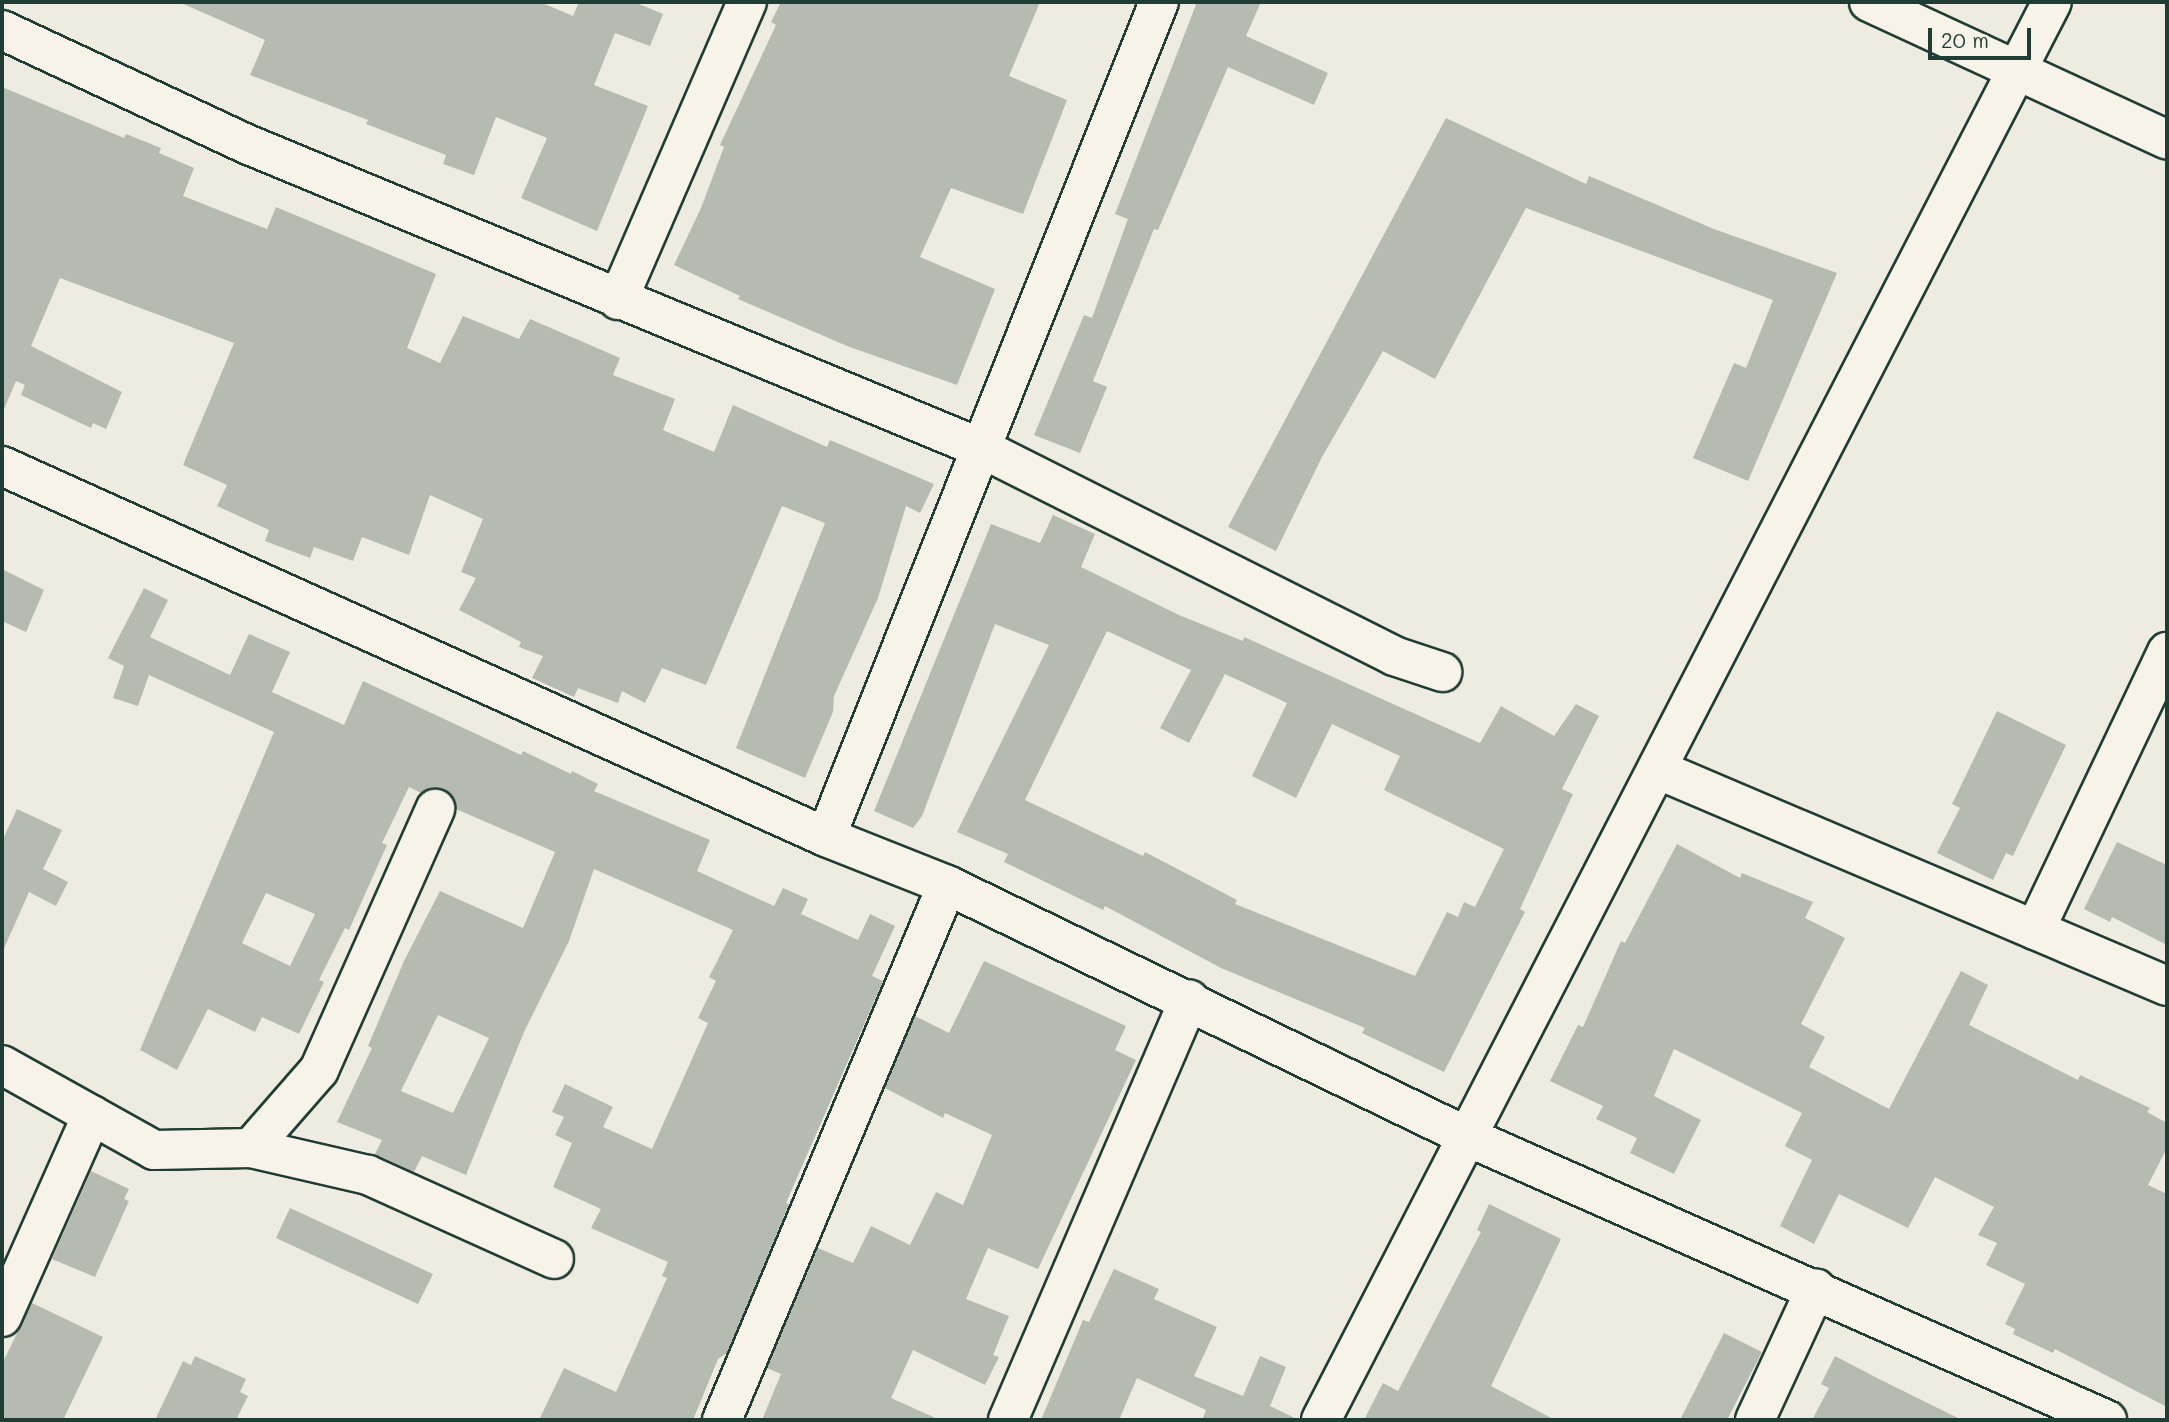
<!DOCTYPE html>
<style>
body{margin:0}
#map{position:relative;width:2169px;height:1422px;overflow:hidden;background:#eeece1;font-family:Mali,sans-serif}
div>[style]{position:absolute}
.building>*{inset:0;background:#b5bbb0}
.roads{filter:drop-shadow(2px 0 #1f3d34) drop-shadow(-2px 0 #1f3d34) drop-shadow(0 2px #1f3d34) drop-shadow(0 -2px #1f3d34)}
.minor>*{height:38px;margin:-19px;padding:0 19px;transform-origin:19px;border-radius:19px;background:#f7f3e8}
span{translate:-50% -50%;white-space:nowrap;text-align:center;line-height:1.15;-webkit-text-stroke:7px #f7f3e8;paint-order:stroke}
.frame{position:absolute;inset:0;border:4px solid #1f3d34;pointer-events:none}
.scale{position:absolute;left:1928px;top:28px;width:103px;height:32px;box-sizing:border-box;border:4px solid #1f3d34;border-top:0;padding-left:9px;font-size:21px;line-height:24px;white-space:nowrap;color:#1f3d34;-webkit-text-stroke:5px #f7f3e8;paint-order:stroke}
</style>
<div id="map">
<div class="building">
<div style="clip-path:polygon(179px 2px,540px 2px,573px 16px,579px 2px,634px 2px,663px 14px,650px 46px,615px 33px,594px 85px,648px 106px,597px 231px,521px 198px,547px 138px,496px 117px,474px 175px,443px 164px,446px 155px,366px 124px,368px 120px,250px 75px,265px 40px)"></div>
<div style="clip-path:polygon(781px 2px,1040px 2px,1009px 76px,1067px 100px,1023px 214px,951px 188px,920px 257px,995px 289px,957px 385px,847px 346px,738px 299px,740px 296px,674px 265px,701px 208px,724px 147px,720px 145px,776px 25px,771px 22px)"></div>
<div style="clip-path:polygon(1197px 2px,1261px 2px,1246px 36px,1328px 73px,1314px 105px,1228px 67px,1158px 230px,1154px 229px,1093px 381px,1107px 387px,1080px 453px,1034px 435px,1084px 315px,1092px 318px,1128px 219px,1115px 214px)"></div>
<div style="clip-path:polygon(2px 87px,124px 138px,126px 134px,161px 148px,159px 153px,194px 168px,183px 196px,267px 229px,276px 207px,436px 274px,407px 348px,440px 363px,463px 316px,519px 339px,530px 319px,620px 358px,613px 375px,675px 399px,663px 430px,714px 452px,733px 405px,827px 447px,830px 440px,934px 484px,920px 513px,906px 506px,878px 598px,834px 696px,833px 712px,805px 778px,736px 748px,825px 523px,782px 506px,706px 685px,662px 668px,645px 703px,622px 691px,618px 703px,578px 688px,574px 697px,532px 678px,543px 656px,519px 647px,521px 642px,459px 610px,476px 578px,461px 572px,483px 519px,430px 495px,409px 555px,362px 537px,353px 561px,314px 547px,310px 558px,265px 541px,269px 530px,217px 506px,227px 485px,183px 465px,234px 343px,60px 278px,31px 346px,122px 392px,106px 429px,93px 423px,91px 428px,21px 395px,25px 385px,16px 381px,2px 414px)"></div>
<div style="clip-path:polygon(1446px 118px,1586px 184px,1589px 176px,1714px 229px,1837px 273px,1748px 481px,1693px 458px,1734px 363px,1746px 368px,1773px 300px,1526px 208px,1435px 379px,1383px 351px,1322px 457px,1276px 551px,1228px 527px)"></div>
<div style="clip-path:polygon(evenodd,1053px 515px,1095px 534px,1081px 567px,1179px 615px,1243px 641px,1244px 637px,1480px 743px,1501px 706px,1554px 736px,1576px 704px,1599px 716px,1562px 789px,1573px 794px,1520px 909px,1525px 912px,1444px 1072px,1362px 1033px,1365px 1028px,1221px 968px,1105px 906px,1103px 910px,1004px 862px,1008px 854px,957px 832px,1049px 645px,995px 624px,922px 816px,913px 828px,874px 811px,991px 524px,1040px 543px,1053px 515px,1107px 631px,1191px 670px,1160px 728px,1189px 743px,1225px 674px,1287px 703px,1252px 776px,1296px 798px,1332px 724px,1400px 756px,1384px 790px,1504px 849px,1475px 907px,1464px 902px,1458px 917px,1447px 912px,1415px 976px,1235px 904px,1237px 900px,1145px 852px,1143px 856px,1025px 800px,1107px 631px)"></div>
<div style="clip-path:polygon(2px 569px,44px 590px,26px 632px,2px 621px)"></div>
<div style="clip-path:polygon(evenodd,144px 588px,168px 600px,150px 637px,230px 675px,249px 634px,290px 652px,272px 692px,344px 725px,363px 681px,521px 755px,523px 751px,571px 774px,572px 771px,598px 784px,594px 791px,710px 840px,697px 871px,774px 906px,783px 888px,808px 899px,801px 914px,858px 940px,870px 914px,895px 926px,872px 976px,883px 981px,786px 1203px,789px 1204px,727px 1353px,718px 1359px,693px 1420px,539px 1420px,564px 1368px,616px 1392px,667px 1278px,662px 1276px,668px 1262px,591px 1228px,601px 1209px,553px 1187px,572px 1143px,555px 1135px,564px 1117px,552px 1112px,565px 1084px,613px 1107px,603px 1127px,652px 1149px,708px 1023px,698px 1018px,716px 981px,709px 977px,733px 930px,594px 869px,569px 941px,524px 1032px,466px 1175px,422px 1156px,414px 1172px,375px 1154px,382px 1140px,337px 1122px,372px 1048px,368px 1046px,404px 961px,440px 891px,523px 928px,555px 852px,456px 809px,453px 797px,443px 789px,421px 793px,409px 787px,382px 843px,387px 845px,349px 930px,345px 928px,319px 980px,324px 982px,299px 1034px,262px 1017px,255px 1032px,208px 1009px,177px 1070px,140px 1050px,274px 732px,149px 675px,138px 706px,113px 698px,124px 666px,108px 658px,144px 588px,266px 893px,315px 914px,290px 966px,242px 943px,266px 893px,144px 588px,438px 1015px,489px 1038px,453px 1113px,401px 1091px,438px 1015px)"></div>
<div style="clip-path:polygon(1997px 711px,2066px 745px,2013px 856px,2006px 853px,1993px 880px,1937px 853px,1960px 808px,1952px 804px)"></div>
<div style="clip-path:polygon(17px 809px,62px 830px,43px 869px,68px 882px,56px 906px,29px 892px,2px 953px,2px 841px)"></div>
<div style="clip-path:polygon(2117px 842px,2167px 865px,2167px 945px,2112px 917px,2110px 922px,2084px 909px)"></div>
<div style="clip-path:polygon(1677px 844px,1740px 878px,1742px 873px,1813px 902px,1805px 918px,1845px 938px,1801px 1024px,1825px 1037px,1809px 1067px,1889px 1109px,1961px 971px,1988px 985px,1969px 1025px,2078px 1080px,2080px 1075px,2150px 1108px,2147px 1112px,2167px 1123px,2167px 1148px,2148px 1185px,2167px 1194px,2167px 1407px,2055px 1349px,2053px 1353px,2013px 1334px,2015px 1329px,2005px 1324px,2025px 1284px,1986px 1265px,1997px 1243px,1978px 1235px,1994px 1207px,1935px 1177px,1908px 1228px,1839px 1194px,1814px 1244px,1780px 1226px,1812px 1160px,1785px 1146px,1802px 1113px,1674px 1049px,1654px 1096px,1701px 1120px,1674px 1174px,1630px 1153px,1637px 1138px,1596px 1119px,1603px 1106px,1550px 1081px,1578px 1025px,1583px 1027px,1621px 941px,1625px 943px)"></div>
<div style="clip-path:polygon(984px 961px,1126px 1026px,1115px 1050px,1136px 1060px,1038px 1269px,988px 1248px,966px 1299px,1009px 1316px,993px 1355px,999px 1357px,985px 1385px,913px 1350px,891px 1398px,940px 1420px,762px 1420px,781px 1374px,767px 1368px,818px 1248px,853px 1263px,871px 1226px,910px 1245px,936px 1192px,963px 1205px,992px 1135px,945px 1113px,943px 1118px,885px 1088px,915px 1016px,949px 1033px)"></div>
<div style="clip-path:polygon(91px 1171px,129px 1189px,124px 1199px,129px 1201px,95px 1277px,52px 1259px)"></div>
<div style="clip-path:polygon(1489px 1204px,1561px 1239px,1491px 1386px,1555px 1420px,1364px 1420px,1383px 1383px,1398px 1391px,1481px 1232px,1477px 1230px)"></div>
<div style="clip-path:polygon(290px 1208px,433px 1274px,418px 1304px,276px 1238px)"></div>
<div style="clip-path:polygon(1114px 1269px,1159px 1289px,1154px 1299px,1217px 1327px,1194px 1376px,1243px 1396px,1260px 1356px,1286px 1367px,1270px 1406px,1299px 1420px,1202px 1420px,1206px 1410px,1137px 1378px,1119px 1420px,1041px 1420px,1083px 1320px,1089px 1322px)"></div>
<div style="clip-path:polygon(32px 1303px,103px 1337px,63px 1420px,2px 1420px,2px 1364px)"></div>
<div style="clip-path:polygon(1724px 1333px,1762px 1352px,1727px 1420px,1680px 1420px)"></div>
<div style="clip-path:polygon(195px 1356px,246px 1379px,240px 1392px,248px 1396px,236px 1420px,155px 1420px,183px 1361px,191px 1365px)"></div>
<div style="clip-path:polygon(1835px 1356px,1877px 1378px,1962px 1420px,1812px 1420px,1829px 1388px,1821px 1384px)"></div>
</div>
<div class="roads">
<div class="minor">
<div style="left:1869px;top:2px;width:328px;rotate:24.8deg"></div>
<div style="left:2px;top:30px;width:272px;rotate:25deg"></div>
<div style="left:249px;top:145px;width:794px;rotate:22.5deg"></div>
<div style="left:983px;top:449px;width:460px;rotate:26.7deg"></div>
<div style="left:1394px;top:656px;width:51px;rotate:18.4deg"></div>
<div style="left:618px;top:300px;width:325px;rotate:-66.6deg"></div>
<div style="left:2px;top:466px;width:904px;rotate:24.24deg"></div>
<div style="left:826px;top:837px;width:130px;rotate:21.6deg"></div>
<div style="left:947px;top:885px;width:579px;rotate:25.81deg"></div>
<div style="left:1468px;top:1137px;width:699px;rotate:23.89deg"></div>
<div style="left:1659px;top:770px;width:552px;rotate:23.04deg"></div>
<div style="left:826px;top:837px;width:899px;rotate:-68.26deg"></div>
<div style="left:2035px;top:930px;width:308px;rotate:-64.6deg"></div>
<div style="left:2px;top:1065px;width:174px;rotate:29.2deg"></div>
<div style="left:154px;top:1150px;width:97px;rotate:-1.2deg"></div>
<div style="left:251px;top:1148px;width:120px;rotate:13deg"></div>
<div style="left:368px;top:1175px;width:204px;rotate:24.3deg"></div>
<div style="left:251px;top:1148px;width:103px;rotate:-48.9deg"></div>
<div style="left:319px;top:1070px;width:286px;rotate:-66deg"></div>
<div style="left:2px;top:1317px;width:221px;rotate:-66deg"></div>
<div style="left:722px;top:1420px;width:580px;rotate:-67.19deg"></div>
<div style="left:1008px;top:1420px;width:458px;rotate:-66.7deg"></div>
<div style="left:1321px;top:1420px;width:1595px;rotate:-62.73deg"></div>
<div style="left:1755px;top:1420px;width:145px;rotate:-65.2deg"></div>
</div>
</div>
<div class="frame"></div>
<div class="scale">20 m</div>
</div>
